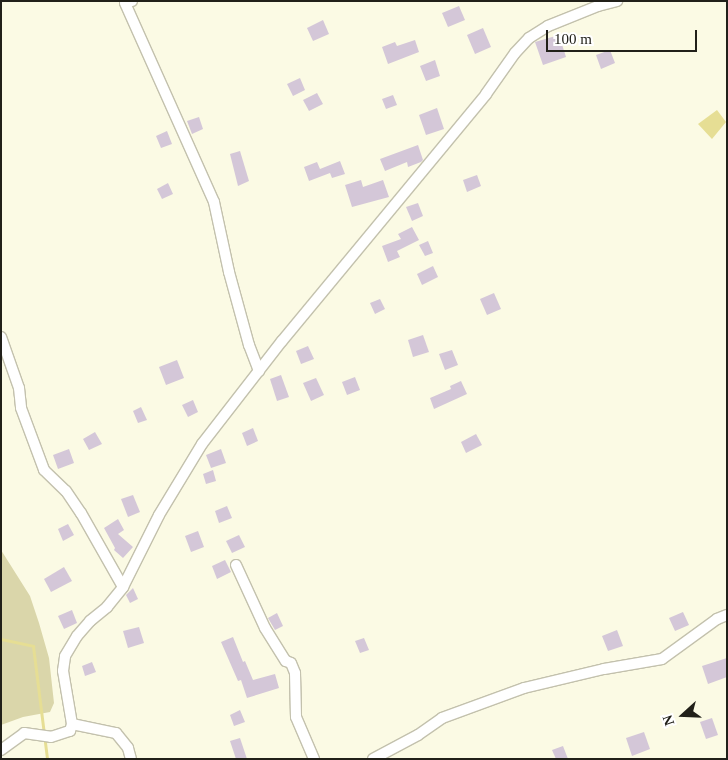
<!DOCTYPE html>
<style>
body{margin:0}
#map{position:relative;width:728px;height:760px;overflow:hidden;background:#fbfae4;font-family:"Times New Roman",serif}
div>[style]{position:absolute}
.green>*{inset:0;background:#dad6aa}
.water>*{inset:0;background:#e6de94}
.stream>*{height:3px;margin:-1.5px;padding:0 1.5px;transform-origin:1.5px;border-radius:1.5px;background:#e6de94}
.building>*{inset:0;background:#d4c7d8}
.roads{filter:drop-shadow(1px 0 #c3c1ad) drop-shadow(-1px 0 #c3c1ad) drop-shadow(0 1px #c3c1ad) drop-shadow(0 -1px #c3c1ad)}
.street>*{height:10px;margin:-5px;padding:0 5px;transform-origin:5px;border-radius:5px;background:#fff}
span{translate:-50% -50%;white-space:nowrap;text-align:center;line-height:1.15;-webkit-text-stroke:4.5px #fff;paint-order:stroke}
.frame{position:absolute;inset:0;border:2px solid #212019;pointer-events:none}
.north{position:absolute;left:658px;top:690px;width:50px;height:50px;-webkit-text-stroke:4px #fff;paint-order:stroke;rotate:250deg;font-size:14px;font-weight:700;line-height:20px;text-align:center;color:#212019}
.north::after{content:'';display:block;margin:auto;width:18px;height:22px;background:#212019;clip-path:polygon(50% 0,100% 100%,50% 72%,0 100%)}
.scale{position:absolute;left:546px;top:30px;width:151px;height:22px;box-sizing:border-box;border:2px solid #212019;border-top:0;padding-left:6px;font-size:15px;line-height:18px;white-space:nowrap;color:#212019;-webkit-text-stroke:4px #fff;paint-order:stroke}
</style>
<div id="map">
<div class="green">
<div style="clip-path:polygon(1px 550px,30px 596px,39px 623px,49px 658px,54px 703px,50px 712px,23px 717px,1px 725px)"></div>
</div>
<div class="water">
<div style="clip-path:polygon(717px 110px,726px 122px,712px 139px,698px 124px)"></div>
</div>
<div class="stream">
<div style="left:1px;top:639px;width:33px;rotate:12deg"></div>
<div style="left:33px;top:646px;width:114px;rotate:82.9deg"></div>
</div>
<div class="building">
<div style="clip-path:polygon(459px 6px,465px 20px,448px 27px,442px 13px)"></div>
<div style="clip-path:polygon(323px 20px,329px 34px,313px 41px,307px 28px)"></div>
<div style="clip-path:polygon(483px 28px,491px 47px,475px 54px,467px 35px)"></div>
<div style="clip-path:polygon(559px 35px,566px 57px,543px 65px,535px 42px)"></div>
<div style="clip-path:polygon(415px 40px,419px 52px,388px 64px,382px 47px,395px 42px,397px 46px)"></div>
<div style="clip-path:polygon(610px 50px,615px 63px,601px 69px,596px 55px)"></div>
<div style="clip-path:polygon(435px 60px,440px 76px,426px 81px,420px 66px)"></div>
<div style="clip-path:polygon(300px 78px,305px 90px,293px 96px,287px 84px)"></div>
<div style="clip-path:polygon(317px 93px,323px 104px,309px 111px,303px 100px)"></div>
<div style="clip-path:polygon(393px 95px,397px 105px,386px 109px,382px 99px)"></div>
<div style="clip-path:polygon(437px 108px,444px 129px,426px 135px,419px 115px)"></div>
<div style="clip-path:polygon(199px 117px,203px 129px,192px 134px,187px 121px)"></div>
<div style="clip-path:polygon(167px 131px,172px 144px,161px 148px,156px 136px)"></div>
<div style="clip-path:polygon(418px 145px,423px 160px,421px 162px,408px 167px,407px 162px,385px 171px,380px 159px)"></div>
<div style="clip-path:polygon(240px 151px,249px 181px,238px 186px,230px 154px)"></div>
<div style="clip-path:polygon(340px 161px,345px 174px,332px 178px,330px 173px,309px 181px,304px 167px,317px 162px,320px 169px)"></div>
<div style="clip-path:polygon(477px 175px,481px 186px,467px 192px,463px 180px)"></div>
<div style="clip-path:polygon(361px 180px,363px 187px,383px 180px,389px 197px,352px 207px,345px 185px)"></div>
<div style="clip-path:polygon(168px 183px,173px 194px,162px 199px,157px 189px)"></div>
<div style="clip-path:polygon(418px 203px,423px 216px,412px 221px,406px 207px)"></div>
<div style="clip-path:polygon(412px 227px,419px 240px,397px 251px,400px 257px,388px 262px,382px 246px,401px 239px,398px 234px)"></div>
<div style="clip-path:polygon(428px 241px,433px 253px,425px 256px,419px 245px)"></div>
<div style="clip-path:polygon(433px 266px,438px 277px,422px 285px,417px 274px)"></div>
<div style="clip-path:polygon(494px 293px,501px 309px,487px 315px,480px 299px)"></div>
<div style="clip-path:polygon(380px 299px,385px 309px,375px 314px,370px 303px)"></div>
<div style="clip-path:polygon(423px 335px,429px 352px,413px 357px,408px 340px)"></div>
<div style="clip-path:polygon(308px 346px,314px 359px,301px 364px,296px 351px)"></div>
<div style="clip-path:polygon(452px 350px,458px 365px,445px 370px,439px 354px)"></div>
<div style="clip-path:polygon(177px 360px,184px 378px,166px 385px,159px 367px)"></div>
<div style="clip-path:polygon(281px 375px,289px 397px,277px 401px,270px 379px)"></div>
<div style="clip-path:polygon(355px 377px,360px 390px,347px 395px,342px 382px)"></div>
<div style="clip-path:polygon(316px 378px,324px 395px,311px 401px,303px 383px)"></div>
<div style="clip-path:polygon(461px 381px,467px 394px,434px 409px,430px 398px,451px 389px,450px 386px)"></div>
<div style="clip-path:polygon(193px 400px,198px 412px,188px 417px,182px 405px)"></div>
<div style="clip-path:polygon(141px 407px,147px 420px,138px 423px,133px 411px)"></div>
<div style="clip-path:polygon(253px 428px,258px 441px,247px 446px,242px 433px)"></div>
<div style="clip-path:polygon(95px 432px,102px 444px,89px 450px,83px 439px)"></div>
<div style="clip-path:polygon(476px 434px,482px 445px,466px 453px,461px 442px)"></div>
<div style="clip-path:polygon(69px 449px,74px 463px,58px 469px,53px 455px)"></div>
<div style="clip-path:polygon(221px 449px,226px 463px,211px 468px,206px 455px)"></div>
<div style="clip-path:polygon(213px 470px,216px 481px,206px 484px,203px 474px)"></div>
<div style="clip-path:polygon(133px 495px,140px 512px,128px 517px,121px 499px)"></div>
<div style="clip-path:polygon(227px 506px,232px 518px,219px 523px,215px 511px)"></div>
<div style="clip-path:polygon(118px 519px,124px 530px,118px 534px,133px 547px,123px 558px,114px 550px,115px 548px,104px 528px)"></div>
<div style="clip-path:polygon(68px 524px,74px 535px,63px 541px,58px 529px)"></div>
<div style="clip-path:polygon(198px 531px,204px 547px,191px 552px,185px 536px)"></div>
<div style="clip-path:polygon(239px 535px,245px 547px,232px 553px,226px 541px)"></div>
<div style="clip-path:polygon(225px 560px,231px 572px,217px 579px,212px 566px)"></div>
<div style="clip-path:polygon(64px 567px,72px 581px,51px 592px,44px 579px)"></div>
<div style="clip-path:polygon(133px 588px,138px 599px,130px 603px,126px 595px)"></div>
<div style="clip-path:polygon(72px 610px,77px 623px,64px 629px,58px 616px)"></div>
<div style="clip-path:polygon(683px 612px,689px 625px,675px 631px,669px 618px)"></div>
<div style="clip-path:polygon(277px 613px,283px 626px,275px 630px,268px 618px)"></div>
<div style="clip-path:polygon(139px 627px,144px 643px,128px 648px,123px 631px)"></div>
<div style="clip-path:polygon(617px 630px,623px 646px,608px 651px,602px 636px)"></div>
<div style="clip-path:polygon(233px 637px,243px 662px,245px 661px,253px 680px,275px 674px,279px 688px,247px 698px,241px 680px,238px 681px,221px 642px)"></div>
<div style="clip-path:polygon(364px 638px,369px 650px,360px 653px,355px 641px)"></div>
<div style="clip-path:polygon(727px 658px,727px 677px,708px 684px,702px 666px)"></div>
<div style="clip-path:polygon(92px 662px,96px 672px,85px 676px,82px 666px)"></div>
<div style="clip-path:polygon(240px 710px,245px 722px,234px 726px,230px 715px)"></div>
<div style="clip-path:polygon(712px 718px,718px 735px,706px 739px,700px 722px)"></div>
<div style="clip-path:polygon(644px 732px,650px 749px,632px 756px,626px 738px)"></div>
<div style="clip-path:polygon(240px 738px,247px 759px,236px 759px,230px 741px)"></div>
<div style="clip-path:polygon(563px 746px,568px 759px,556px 759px,552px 750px)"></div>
</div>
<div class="roads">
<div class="street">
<div style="left:132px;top:1px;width:7px;rotate:164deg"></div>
<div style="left:125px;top:3px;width:218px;rotate:65.9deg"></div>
<div style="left:214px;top:202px;width:72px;rotate:77.9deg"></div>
<div style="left:229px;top:272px;width:76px;rotate:74.7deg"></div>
<div style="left:249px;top:345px;width:28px;rotate:69deg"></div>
<div style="left:1px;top:337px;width:54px;rotate:70.6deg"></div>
<div style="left:19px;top:388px;width:20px;rotate:84deg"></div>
<div style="left:21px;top:408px;width:66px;rotate:69.6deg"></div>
<div style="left:44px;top:470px;width:30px;rotate:44deg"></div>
<div style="left:66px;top:491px;width:27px;rotate:56deg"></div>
<div style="left:81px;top:513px;width:85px;rotate:60.4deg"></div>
<div style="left:236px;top:565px;width:69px;rotate:65.3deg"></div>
<div style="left:265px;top:628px;width:39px;rotate:58deg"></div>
<div style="left:286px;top:661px;width:5px;rotate:22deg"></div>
<div style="left:291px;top:663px;width:11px;rotate:68deg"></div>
<div style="left:295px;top:673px;width:44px;rotate:88.7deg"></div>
<div style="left:296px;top:717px;width:46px;rotate:66.8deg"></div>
<div style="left:72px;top:724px;width:45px;rotate:11.6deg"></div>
<div style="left:116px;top:733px;width:19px;rotate:51deg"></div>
<div style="left:128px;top:748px;width:11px;rotate:75deg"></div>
<div style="left:1px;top:750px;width:29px;rotate:-36deg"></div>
<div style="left:24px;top:733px;width:27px;rotate:8deg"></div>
<div style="left:51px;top:737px;width:20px;rotate:-18deg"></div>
<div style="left:70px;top:731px;width:7px;rotate:-74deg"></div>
<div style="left:72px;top:724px;width:54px;rotate:-99.6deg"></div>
<div style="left:63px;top:671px;width:15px;rotate:-82deg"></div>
<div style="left:65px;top:656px;width:23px;rotate:-59deg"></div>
<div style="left:77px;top:636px;width:20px;rotate:-49deg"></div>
<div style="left:90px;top:621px;width:22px;rotate:-39deg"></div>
<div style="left:107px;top:607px;width:26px;rotate:-51deg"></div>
<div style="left:123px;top:587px;width:80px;rotate:-63.4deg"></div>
<div style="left:159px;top:515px;width:83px;rotate:-58.8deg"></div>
<div style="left:202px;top:444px;width:130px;rotate:-52.2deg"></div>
<div style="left:282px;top:341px;width:320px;rotate:-50.4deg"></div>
<div style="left:486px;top:94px;width:50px;rotate:-54.7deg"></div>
<div style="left:515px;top:53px;width:21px;rotate:-47deg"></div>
<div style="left:529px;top:38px;width:22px;rotate:-32deg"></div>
<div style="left:548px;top:26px;width:54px;rotate:-21.8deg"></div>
<div style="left:598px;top:6px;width:20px;rotate:-15deg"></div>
<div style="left:373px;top:759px;width:51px;rotate:-28.1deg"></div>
<div style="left:418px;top:735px;width:29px;rotate:-35deg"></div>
<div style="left:442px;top:718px;width:87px;rotate:-20.1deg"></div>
<div style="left:524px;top:688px;width:82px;rotate:-13.4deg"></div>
<div style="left:604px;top:669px;width:59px;rotate:-9.8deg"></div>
<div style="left:662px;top:659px;width:68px;rotate:-36deg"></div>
<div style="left:717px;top:619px;width:11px;rotate:-22deg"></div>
</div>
</div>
<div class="frame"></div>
<div class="north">N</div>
<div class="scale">100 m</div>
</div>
